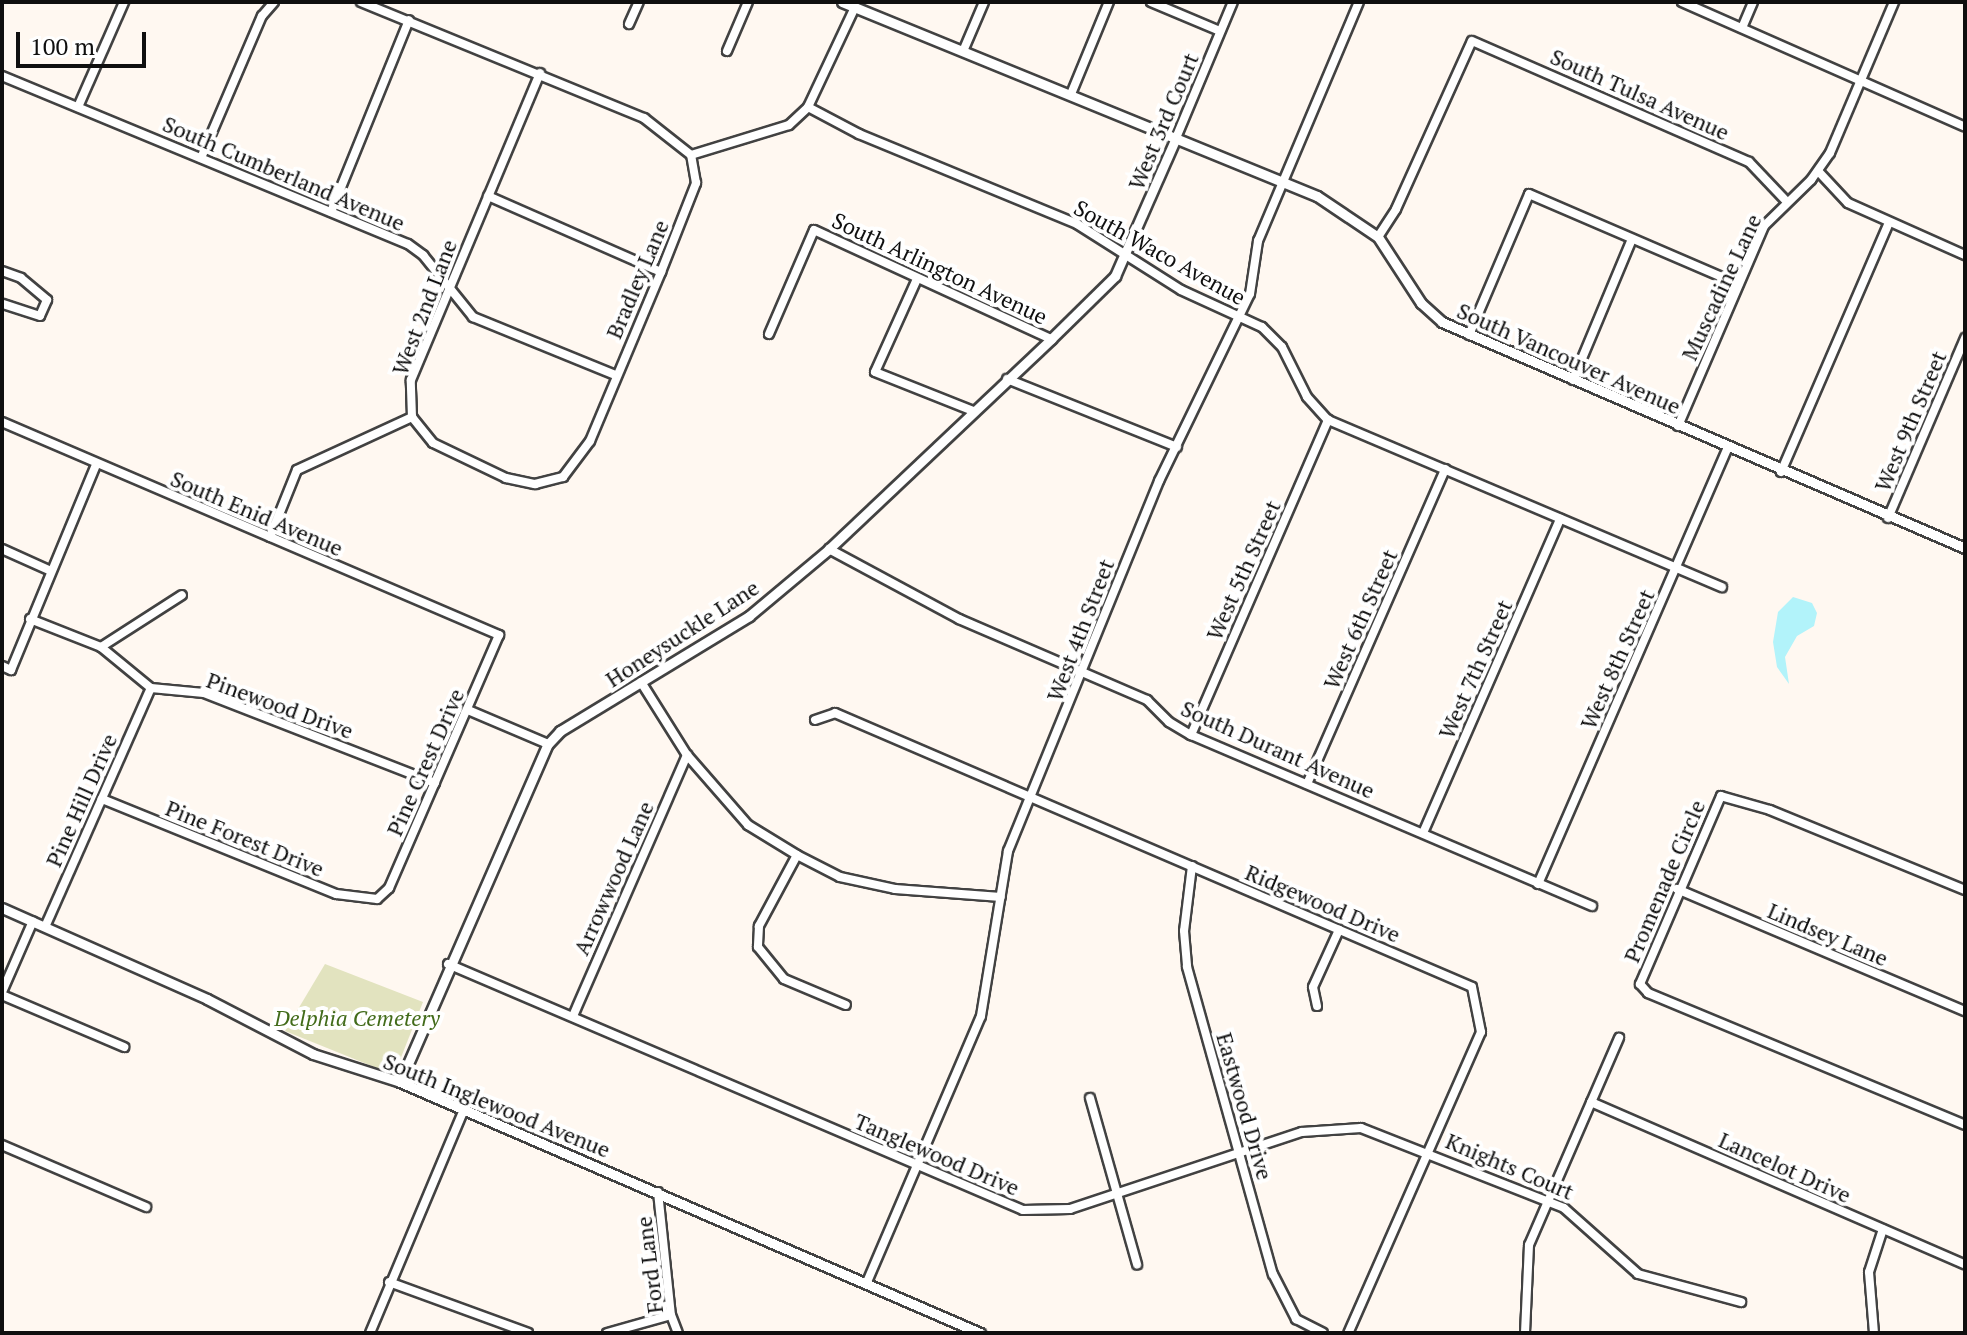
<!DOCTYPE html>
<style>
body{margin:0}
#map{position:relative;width:1967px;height:1335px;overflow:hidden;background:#fff8f1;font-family:"PT Serif",serif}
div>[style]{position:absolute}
.cemetery>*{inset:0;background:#e2e3bf}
.water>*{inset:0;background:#b2f3fa}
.roads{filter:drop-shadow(2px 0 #424242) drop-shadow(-2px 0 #424242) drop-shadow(0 2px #424242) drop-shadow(0 -2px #424242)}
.minor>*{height:8px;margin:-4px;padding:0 4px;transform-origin:4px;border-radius:4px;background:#fff}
.tertiary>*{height:9px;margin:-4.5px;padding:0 4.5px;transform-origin:4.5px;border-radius:4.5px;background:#fff}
span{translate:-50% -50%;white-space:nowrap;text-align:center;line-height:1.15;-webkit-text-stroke:8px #fff;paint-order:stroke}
.street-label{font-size:22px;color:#0f0f0f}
.park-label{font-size:22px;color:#426b1a;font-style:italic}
.frame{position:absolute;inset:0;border:4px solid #0f0f0f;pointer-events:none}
.scale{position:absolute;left:16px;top:32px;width:130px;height:36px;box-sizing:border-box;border:4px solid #0f0f0f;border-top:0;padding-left:10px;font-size:24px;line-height:28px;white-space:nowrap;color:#0f0f0f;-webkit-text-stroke:6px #fff;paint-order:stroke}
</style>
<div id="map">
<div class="cemetery">
<div style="clip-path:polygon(325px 964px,423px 1002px,394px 1075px,285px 1031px)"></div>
</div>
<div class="water">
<div style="clip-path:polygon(1793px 597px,1812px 603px,1817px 613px,1814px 626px,1797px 636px,1785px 657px,1789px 684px,1777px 667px,1773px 642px,1778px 612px)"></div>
</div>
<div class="roads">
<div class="minor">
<div style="left:361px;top:2px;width:306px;rotate:22.3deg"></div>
<div style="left:644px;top:118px;width:60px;rotate:38.2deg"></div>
<div style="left:1151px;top:2px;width:75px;rotate:22.8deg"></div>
<div style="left:1682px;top:2px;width:309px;rotate:23.8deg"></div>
<div style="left:629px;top:24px;width:24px;rotate:-66deg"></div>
<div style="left:1742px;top:28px;width:28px;rotate:-67deg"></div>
<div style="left:964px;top:49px;width:51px;rotate:-66.9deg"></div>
<div style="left:727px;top:51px;width:53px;rotate:-66.8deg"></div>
<div style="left:2px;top:76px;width:439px;rotate:22.5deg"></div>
<div style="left:408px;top:244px;width:19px;rotate:36deg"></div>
<div style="left:423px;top:255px;width:80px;rotate:51.1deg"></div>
<div style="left:473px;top:317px;width:153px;rotate:22.2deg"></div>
<div style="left:1071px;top:94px;width:100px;rotate:-67.6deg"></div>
<div style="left:78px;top:107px;width:115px;rotate:-66.3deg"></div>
<div style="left:808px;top:107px;width:58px;rotate:27.9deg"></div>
<div style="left:859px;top:134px;width:236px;rotate:22.4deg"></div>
<div style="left:1077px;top:224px;width:123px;rotate:32.4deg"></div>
<div style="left:1181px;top:290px;width:89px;rotate:24.6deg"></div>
<div style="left:1262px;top:327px;width:28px;rotate:45deg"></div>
<div style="left:1282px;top:347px;width:56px;rotate:63.4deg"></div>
<div style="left:1307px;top:397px;width:31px;rotate:48deg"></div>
<div style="left:1328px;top:420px;width:428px;rotate:23deg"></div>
<div style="left:1176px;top:138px;width:147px;rotate:-67.3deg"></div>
<div style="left:691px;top:155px;width:102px;rotate:-17deg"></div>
<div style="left:789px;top:125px;width:26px;rotate:-43deg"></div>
<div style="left:808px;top:107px;width:110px;rotate:-64.8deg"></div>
<div style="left:201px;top:158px;width:155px;rotate:-66.8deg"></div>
<div style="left:262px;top:16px;width:18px;rotate:-49deg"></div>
<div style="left:1819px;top:172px;width:42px;rotate:46.9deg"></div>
<div style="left:1848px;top:203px;width:128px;rotate:24deg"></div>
<div style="left:488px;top:196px;width:189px;rotate:23.7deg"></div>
<div style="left:331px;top:212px;width:207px;rotate:-67.9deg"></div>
<div style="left:1378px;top:237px;width:33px;rotate:-57deg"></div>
<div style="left:1396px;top:209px;width:184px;rotate:-65.7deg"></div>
<div style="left:1472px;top:41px;width:302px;rotate:23.6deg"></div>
<div style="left:1749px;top:162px;width:52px;rotate:46.5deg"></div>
<div style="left:2px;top:271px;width:20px;rotate:20deg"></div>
<div style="left:21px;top:278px;width:34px;rotate:40deg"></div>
<div style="left:47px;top:300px;width:17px;rotate:114deg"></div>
<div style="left:40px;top:316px;width:40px;rotate:-162deg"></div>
<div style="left:917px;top:279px;width:102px;rotate:114.3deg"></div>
<div style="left:875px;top:372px;width:105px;rotate:21.7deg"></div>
<div style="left:769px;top:334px;width:113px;rotate:-66.6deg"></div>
<div style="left:814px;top:230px;width:261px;rotate:24.7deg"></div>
<div style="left:1469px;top:335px;width:153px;rotate:-66.9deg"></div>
<div style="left:1529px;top:194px;width:228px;rotate:23.3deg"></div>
<div style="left:1007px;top:379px;width:183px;rotate:21.8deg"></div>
<div style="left:1573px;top:380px;width:153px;rotate:-67.3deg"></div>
<div style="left:412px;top:417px;width:33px;rotate:51deg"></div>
<div style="left:433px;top:443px;width:81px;rotate:25.6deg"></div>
<div style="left:506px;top:478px;width:30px;rotate:12deg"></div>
<div style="left:535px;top:484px;width:29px;rotate:-14deg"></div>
<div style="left:563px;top:477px;width:45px;rotate:-53.1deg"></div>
<div style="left:590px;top:441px;width:183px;rotate:-67.2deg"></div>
<div style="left:661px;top:272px;width:96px;rotate:-68.5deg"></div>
<div style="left:696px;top:183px;width:28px;rotate:-100deg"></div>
<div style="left:412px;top:417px;width:37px;rotate:-92deg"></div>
<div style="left:411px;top:380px;width:333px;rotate:-67.2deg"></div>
<div style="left:2px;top:422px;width:541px;rotate:23.2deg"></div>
<div style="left:499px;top:635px;width:276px;rotate:113.5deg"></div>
<div style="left:389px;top:888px;width:16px;rotate:137deg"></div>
<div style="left:377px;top:899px;width:41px;rotate:-173deg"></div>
<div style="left:336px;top:894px;width:253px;rotate:-157.9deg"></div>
<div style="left:1678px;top:426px;width:218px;rotate:-66.7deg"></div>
<div style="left:1764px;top:226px;width:66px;rotate:-44.4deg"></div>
<div style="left:1811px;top:180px;width:33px;rotate:-55deg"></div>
<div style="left:1830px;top:153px;width:164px;rotate:-67deg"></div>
<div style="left:1781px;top:472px;width:271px;rotate:-66.6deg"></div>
<div style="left:1888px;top:518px;width:196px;rotate:-66.8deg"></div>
<div style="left:270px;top:537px;width:72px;rotate:-68.1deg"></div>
<div style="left:297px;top:470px;width:127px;rotate:-24.7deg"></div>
<div style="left:2px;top:549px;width:54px;rotate:24.2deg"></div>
<div style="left:829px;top:549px;width:148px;rotate:28.3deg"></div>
<div style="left:959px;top:619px;width:205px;rotate:23.3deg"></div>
<div style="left:1147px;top:700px;width:31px;rotate:45deg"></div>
<div style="left:1169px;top:722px;width:26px;rotate:31deg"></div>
<div style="left:1191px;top:735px;width:436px;rotate:23.1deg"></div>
<div style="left:30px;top:619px;width:76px;rotate:21.5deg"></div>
<div style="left:101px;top:647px;width:65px;rotate:39.4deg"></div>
<div style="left:151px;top:688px;width:53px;rotate:5.4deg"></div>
<div style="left:204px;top:693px;width:248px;rotate:21.3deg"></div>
<div style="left:101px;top:647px;width:96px;rotate:-32.7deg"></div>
<div style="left:2px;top:666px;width:10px;rotate:24deg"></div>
<div style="left:11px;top:670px;width:222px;rotate:-67.5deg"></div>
<div style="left:641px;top:682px;width:86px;rotate:57.8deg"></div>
<div style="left:687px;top:755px;width:93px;rotate:48.9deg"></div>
<div style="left:748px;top:825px;width:57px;rotate:31.5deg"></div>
<div style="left:797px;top:855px;width:48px;rotate:27.1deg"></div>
<div style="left:840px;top:877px;width:56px;rotate:12.3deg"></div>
<div style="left:895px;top:889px;width:106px;rotate:4.3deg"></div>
<div style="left:468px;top:710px;width:87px;rotate:23deg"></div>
<div style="left:815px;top:720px;width:21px;rotate:-19deg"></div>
<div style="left:835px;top:713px;width:693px;rotate:23.27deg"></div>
<div style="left:1472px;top:987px;width:46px;rotate:78.7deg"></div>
<div style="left:1481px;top:1032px;width:329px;rotate:113.8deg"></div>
<div style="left:1191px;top:735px;width:344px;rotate:-66.5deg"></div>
<div style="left:1307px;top:784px;width:344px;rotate:-66.3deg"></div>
<div style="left:1423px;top:833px;width:343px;rotate:-66.4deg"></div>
<div style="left:797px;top:855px;width:81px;rotate:118.2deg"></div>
<div style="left:759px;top:926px;width:21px;rotate:93deg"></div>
<div style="left:758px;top:947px;width:41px;rotate:50.9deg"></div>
<div style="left:784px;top:979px;width:67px;rotate:22.8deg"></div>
<div style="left:1192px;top:866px;width:65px;rotate:97deg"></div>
<div style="left:1184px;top:931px;width:36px;rotate:85deg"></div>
<div style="left:1187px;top:967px;width:319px;rotate:74.4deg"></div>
<div style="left:1273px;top:1274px;width:51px;rotate:62.9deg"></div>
<div style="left:1296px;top:1319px;width:30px;rotate:27deg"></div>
<div style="left:1538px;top:884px;width:476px;rotate:-66.5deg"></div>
<div style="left:1677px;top:889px;width:313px;rotate:23deg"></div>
<div style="left:1965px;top:890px;width:211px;rotate:-157.7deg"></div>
<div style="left:1770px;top:810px;width:51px;rotate:-164.1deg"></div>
<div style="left:1721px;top:796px;width:205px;rotate:113.3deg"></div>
<div style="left:1640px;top:984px;width:12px;rotate:48deg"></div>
<div style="left:1648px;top:993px;width:343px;rotate:22.6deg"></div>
<div style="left:45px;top:927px;width:261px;rotate:-66.1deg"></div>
<div style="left:448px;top:964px;width:625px;rotate:23.16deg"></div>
<div style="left:1023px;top:1210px;width:47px;rotate:-1.2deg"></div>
<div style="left:1070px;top:1209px;width:244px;rotate:-18.4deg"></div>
<div style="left:1302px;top:1132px;width:59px;rotate:-3.9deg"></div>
<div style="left:1361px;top:1128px;width:218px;rotate:21.5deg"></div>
<div style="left:1564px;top:1208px;width:99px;rotate:41.7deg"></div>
<div style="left:1638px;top:1274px;width:107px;rotate:15.2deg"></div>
<div style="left:2px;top:992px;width:77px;rotate:-66.4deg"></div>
<div style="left:2px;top:995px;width:133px;rotate:23.1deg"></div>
<div style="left:1317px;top:1006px;width:19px;rotate:-102deg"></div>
<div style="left:1313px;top:987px;width:63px;rotate:-65.5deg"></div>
<div style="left:573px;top:1016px;width:285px;rotate:-66.4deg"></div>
<div style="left:1090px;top:1098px;width:173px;rotate:74.2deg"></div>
<div style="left:1591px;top:1102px;width:408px;rotate:23.5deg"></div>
<div style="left:2px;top:1145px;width:157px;rotate:23.3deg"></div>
<div style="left:658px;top:1192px;width:124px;rotate:84deg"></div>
<div style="left:671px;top:1315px;width:19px;rotate:69deg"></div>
<div style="left:389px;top:1282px;width:148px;rotate:20.1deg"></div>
<div style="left:867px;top:1282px;width:289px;rotate:-66.8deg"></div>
<div style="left:981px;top:1016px;width:167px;rotate:-80.7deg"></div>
<div style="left:1008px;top:851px;width:400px;rotate:-67.8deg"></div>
<div style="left:1159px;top:481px;width:208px;rotate:-64.1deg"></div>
<div style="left:1250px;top:294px;width:54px;rotate:-81.4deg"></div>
<div style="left:1258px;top:241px;width:259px;rotate:-67.1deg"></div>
<div style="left:370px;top:1333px;width:243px;rotate:-67.2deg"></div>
<div style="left:607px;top:1333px;width:66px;rotate:-15.7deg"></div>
<div style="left:1525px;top:1333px;width:88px;rotate:-87.4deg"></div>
<div style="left:1529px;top:1245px;width:226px;rotate:-66.5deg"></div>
<div style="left:1874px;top:1333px;width:61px;rotate:-94.7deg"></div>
<div style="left:1869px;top:1272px;width:45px;rotate:-72deg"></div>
</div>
<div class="tertiary">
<div style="left:842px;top:2px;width:513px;rotate:22.22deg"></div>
<div style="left:1317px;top:196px;width:73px;rotate:33.9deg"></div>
<div style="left:1378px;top:237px;width:79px;rotate:56.9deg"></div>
<div style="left:1421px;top:303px;width:28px;rotate:42deg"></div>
<div style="left:1442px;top:322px;width:570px;rotate:23.37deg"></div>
<div style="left:2px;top:908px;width:224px;rotate:23.9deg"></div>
<div style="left:207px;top:999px;width:119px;rotate:27.4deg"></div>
<div style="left:313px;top:1054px;width:91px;rotate:17.8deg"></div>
<div style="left:400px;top:1082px;width:632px;rotate:23.4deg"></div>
<div style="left:400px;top:1082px;width:369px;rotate:-66.4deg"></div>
<div style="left:548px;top:744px;width:18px;rotate:-47deg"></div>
<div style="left:560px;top:731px;width:221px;rotate:-31.3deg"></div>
<div style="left:749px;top:616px;width:104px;rotate:-39.9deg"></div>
<div style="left:829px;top:549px;width:306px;rotate:-43.4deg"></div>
<div style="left:1051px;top:339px;width:90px;rotate:-44.5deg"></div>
<div style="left:1115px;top:276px;width:151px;rotate:-66.2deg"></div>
</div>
</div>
<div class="street-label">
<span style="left:1640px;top:94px;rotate:24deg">South Tulsa Avenue</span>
<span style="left:1163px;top:121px;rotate:-67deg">West 3rd Court</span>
<span style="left:284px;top:173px;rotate:23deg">South Cumberland Avenue</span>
<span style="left:1160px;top:252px;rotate:29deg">South Waco Avenue</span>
<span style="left:940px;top:268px;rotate:25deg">South Arlington Avenue</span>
<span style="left:637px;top:279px;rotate:-67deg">Bradley Lane</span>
<span style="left:1721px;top:287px;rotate:-65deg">Muscadine Lane</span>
<span style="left:424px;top:307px;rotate:-69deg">West 2nd Lane</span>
<span style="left:1569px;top:358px;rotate:24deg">South Vancouver Avenue</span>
<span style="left:1910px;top:421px;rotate:-67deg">West 9th Street</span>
<span style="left:257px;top:513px;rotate:23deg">South Enid Avenue</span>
<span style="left:1243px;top:570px;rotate:-66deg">West 5th Street</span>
<span style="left:1360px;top:619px;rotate:-66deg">West 6th Street</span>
<span style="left:1080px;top:630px;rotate:-69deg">West 4th Street</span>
<span style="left:682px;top:633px;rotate:-33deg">Honeysuckle Lane</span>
<span style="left:1617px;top:659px;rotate:-66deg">West 8th Street</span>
<span style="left:1475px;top:669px;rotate:-66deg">West 7th Street</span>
<span style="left:280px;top:705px;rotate:20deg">Pinewood Drive</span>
<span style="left:1278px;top:749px;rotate:24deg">South Durant Avenue</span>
<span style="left:425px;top:762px;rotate:-66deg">Pine Crest Drive</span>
<span style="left:81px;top:800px;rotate:-66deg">Pine Hill Drive</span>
<span style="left:245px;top:838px;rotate:22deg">Pine Forest Drive</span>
<span style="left:613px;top:878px;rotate:-66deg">Arrowwood Lane</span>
<span style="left:1664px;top:881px;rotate:-67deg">Promenade Circle</span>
<span style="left:1323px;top:903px;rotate:23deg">Ridgewood Drive</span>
<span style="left:1828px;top:934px;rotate:23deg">Lindsey Lane</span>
<span style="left:497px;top:1105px;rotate:22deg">South Inglewood Avenue</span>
<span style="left:1245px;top:1106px;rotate:74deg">Eastwood Drive</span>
<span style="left:937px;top:1154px;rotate:23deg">Tanglewood Drive</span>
<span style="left:1510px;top:1166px;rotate:23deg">Knights Court</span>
<span style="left:1785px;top:1167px;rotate:24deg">Lancelot Drive</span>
<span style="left:649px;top:1265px;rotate:-97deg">Ford Lane</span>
</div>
<div class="park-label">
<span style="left:357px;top:1018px">Delphia Cemetery</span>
</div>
<div class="frame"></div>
<div class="scale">100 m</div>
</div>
